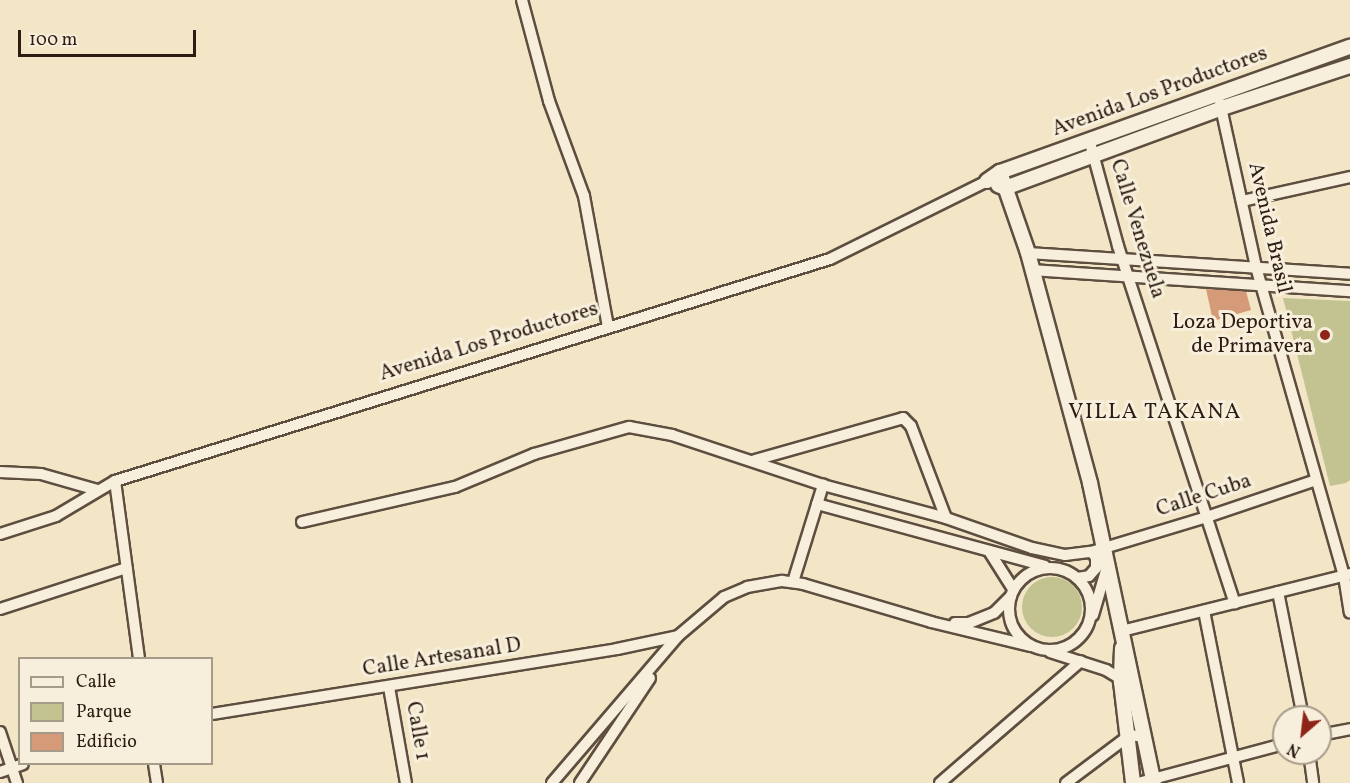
<!DOCTYPE html>
<style>
body{margin:0}
#map{position:relative;width:1350px;height:783px;overflow:hidden;background:#f3e6c7;font-family:Vollkorn,serif}
div>[style]{position:absolute}
.green>*{inset:0;background:#c2c391}
.round{border-radius:50%}
.building>*{inset:0;background:#d59b79}
.roads{filter:drop-shadow(2px 0 #5e4e40) drop-shadow(-2px 0 #5e4e40) drop-shadow(0 2px #5e4e40) drop-shadow(0 -2px #5e4e40)}
.minor>*{height:10px;margin:-5px;padding:0 5px;transform-origin:5px;border-radius:5px;background:#f7efdb}
.minor>.ring{margin:-5px;padding:0;box-sizing:content-box;background:none;border:10px solid #f7efdb;border-radius:50%}
.tertiary>*{height:14px;margin:-7px;padding:0 7px;transform-origin:7px;border-radius:7px;background:#f7efdb}
.dots>*{width:16px;height:16px;translate:-50% -50%;box-sizing:border-box;border:3px solid #f7efdb;border-radius:50%}
span{translate:-50% -50%;white-space:nowrap;text-align:center;line-height:1.15;-webkit-text-stroke:6px #f7efdb;paint-order:stroke}
.street-label{font-size:21px;color:#2d1c13}
.poi-label{font-size:21px;color:#2d1c13}
.right{translate:-100% -50%;text-align:right}
.neighbourhood-label{font-size:22px;color:#2d1c13;letter-spacing:1.5px}
.legend{position:absolute;left:18px;top:657px;width:195px;height:108px;box-sizing:border-box;background:#f7efdb;border:2px solid #a69b8b;margin:0;padding:8px 10px;list-style:none;font-size:18px;color:#2d1c13}
.legend li{display:flex;align-items:center;gap:12px;height:30px}
.legend b{width:30px;border:2px solid #a69b8b}
.north{position:absolute;left:1272px;top:705px;width:60px;height:60px;box-sizing:border-box;background:#f7efdb;border:2px solid #a69b8b;border-radius:50%;rotate:208deg;font-size:16px;font-weight:700;line-height:24px;text-align:center;color:#2d1c13}
.north::after{content:'';display:block;margin:auto;width:21px;height:27px;background:#8f2418;clip-path:polygon(50% 0,100% 100%,50% 72%,0 100%)}
.scale{position:absolute;left:18px;top:30px;width:178px;height:27px;box-sizing:border-box;border:3px solid #2d1c13;border-top:0;padding-left:8px;font-size:18px;line-height:21px;white-space:nowrap;color:#2d1c13;-webkit-text-stroke:4px #f7efdb;paint-order:stroke}
</style>
<div id="map">
<div class="green">
<div style="clip-path:polygon(1283px 298px,1350px 301px,1350px 480px,1346px 483px,1330px 486px)"></div>
<div class="round" style="left:1022px;top:577px;width:60px;height:60px"></div>
</div>
<div class="building">
<div style="clip-path:polygon(1206px 289px,1246px 291px,1251px 310px,1213px 321px)"></div>
</div>
<div class="roads">
<div class="minor">
<div style="left:522px;top:0;width:105px;rotate:75deg"></div>
<div style="left:549px;top:101px;width:101px;rotate:69.8deg"></div>
<div style="left:584px;top:196px;width:133px;rotate:79.6deg"></div>
<div style="left:1220px;top:103px;width:168px;rotate:77.6deg"></div>
<div style="left:1256px;top:267px;width:321px;rotate:74.1deg"></div>
<div style="left:1344px;top:576px;width:37px;rotate:81deg"></div>
<div style="left:1089px;top:139px;width:111px;rotate:74.8deg"></div>
<div style="left:1118px;top:246px;width:376px;rotate:71.9deg"></div>
<div style="left:1242px;top:201px;width:111px;rotate:-12.5deg"></div>
<div style="left:1028px;top:253px;width:323px;rotate:3.7deg"></div>
<div style="left:1031px;top:270px;width:320px;rotate:3.8deg"></div>
<div style="left:755px;top:460px;width:154px;rotate:-15.8deg"></div>
<div style="left:903px;top:418px;width:11px;rotate:45deg"></div>
<div style="left:911px;top:426px;width:98px;rotate:69.2deg"></div>
<div style="left:946px;top:518px;width:91px;rotate:19.2deg"></div>
<div style="left:1032px;top:548px;width:34px;rotate:12deg"></div>
<div style="left:1065px;top:555px;width:26px;rotate:-7deg"></div>
<div style="left:1091px;top:552px;width:121px;rotate:-16.8deg"></div>
<div style="left:1207px;top:517px;width:115px;rotate:-18.7deg"></div>
<div style="left:0;top:472px;width:41px;rotate:2.8deg"></div>
<div style="left:41px;top:474px;width:58px;rotate:15.9deg"></div>
<div style="left:115px;top:481px;width:179px;rotate:82.3deg"></div>
<div style="left:817px;top:504px;width:236px;rotate:15.2deg"></div>
<div style="left:302px;top:522px;width:157px;rotate:-12.9deg"></div>
<div style="left:455px;top:487px;width:86px;rotate:-22.7deg"></div>
<div style="left:534px;top:454px;width:99px;rotate:-15.9deg"></div>
<div style="left:629px;top:427px;width:44px;rotate:10.5deg"></div>
<div style="left:672px;top:435px;width:159px;rotate:18.3deg"></div>
<div style="left:823px;top:485px;width:127px;rotate:15deg"></div>
<div style="left:0;top:534px;width:59px;rotate:-17.8deg"></div>
<div style="left:56px;top:516px;width:69px;rotate:-30.7deg"></div>
<div style="left:115px;top:481px;width:749px;rotate:-17.25deg"></div>
<div style="left:830px;top:259px;width:175px;rotate:-26.4deg"></div>
<div style="left:989px;top:551px;width:45px;rotate:57.7deg"></div>
<div class="ring" style="left:1009px;top:568px;width:72px;height:72px"></div>
<div style="left:1077px;top:578px;width:12px;rotate:-9deg"></div>
<div style="left:1089px;top:576px;width:11px;rotate:-49deg"></div>
<div style="left:1096px;top:568px;width:11px;rotate:-90deg"></div>
<div style="left:1096px;top:557px;width:7px;rotate:-135deg"></div>
<div style="left:793px;top:582px;width:102px;rotate:-72.8deg"></div>
<div style="left:1278px;top:592px;width:127px;rotate:78.7deg"></div>
<div style="left:0;top:609px;width:133px;rotate:-18deg"></div>
<div style="left:1204px;top:611px;width:175px;rotate:78.8deg"></div>
<div style="left:1093px;top:615px;width:50px;rotate:-73.7deg"></div>
<div style="left:955px;top:623px;width:14px"></div>
<div style="left:969px;top:623px;width:27px;rotate:-22deg"></div>
<div style="left:994px;top:613px;width:24px;rotate:-45deg"></div>
<div style="left:1122px;top:631px;width:235px;rotate:-14deg"></div>
<div style="left:1050px;top:652px;width:59px;rotate:17.8deg"></div>
<div style="left:1106px;top:670px;width:23px;rotate:31deg"></div>
<div style="left:389px;top:687px;width:97px;rotate:80deg"></div>
<div style="left:212px;top:714px;width:410px;rotate:-9.1deg"></div>
<div style="left:617px;top:649px;width:62px;rotate:-12deg"></div>
<div style="left:0;top:732px;width:54px;rotate:71.6deg"></div>
<div style="left:1320px;top:735px;width:31px;rotate:-11deg"></div>
<div style="left:1309px;top:753px;width:30px;rotate:82deg"></div>
<div style="left:154px;top:764px;width:19px;rotate:81deg"></div>
<div style="left:0;top:772px;width:24px;rotate:-19deg"></div>
<div style="left:552px;top:783px;width:194px;rotate:-49.4deg"></div>
<div style="left:678px;top:636px;width:60px;rotate:-40.3deg"></div>
<div style="left:724px;top:597px;width:25px;rotate:-23deg"></div>
<div style="left:747px;top:587px;width:36px;rotate:-10deg"></div>
<div style="left:782px;top:581px;width:21px;rotate:8deg"></div>
<div style="left:803px;top:584px;width:134px;rotate:16.5deg"></div>
<div style="left:931px;top:622px;width:103px;rotate:13.5deg"></div>
<div style="left:580px;top:783px;width:126px;rotate:-56.3deg"></div>
<div style="left:940px;top:783px;width:186px;rotate:-40.9deg"></div>
<div style="left:1066px;top:783px;width:80px;rotate:-36.9deg"></div>
<div style="left:1130px;top:735px;width:15px;rotate:8deg"></div>
<div style="left:1138px;top:783px;width:151px;rotate:-15deg"></div>
</div>
<div class="tertiary">
<div style="left:1000px;top:172px;width:86px;rotate:70.9deg"></div>
<div style="left:1028px;top:253px;width:238px;rotate:74.9deg"></div>
<div style="left:1090px;top:483px;width:307px;rotate:78deg"></div>
<div style="left:987px;top:181px;width:16px;rotate:-35deg"></div>
<div style="left:1000px;top:172px;width:372px;rotate:-19.7deg"></div>
<div style="left:998px;top:185px;width:8px;rotate:23deg"></div>
<div style="left:1005px;top:188px;width:231px;rotate:-20.2deg"></div>
<div style="left:1222px;top:108px;width:135px;rotate:-18.2deg"></div>
<div style="left:1122px;top:648px;width:34px;rotate:92deg"></div>
<div style="left:1121px;top:682px;width:102px;rotate:83.2deg"></div>
</div>
</div>
<div class="dots">
<div style="left:1325px;top:335px;background:#8f2418"></div>
</div>
<div class="street-label">
<span style="left:1160px;top:92px;rotate:-20deg">Avenida Los Productores</span>
<span style="left:1269px;top:228px;rotate:77deg">Avenida Brasil</span>
<span style="left:1137px;top:229px;rotate:73deg">Calle Venezuela</span>
<span style="left:489px;top:342px;rotate:-17deg">Avenida Los Productores</span>
<span style="left:1204px;top:496px;rotate:-18deg">Calle Cuba</span>
<span style="left:442px;top:658px;rotate:-9deg">Calle Artesanal D</span>
<span style="left:417px;top:731px;rotate:80deg">Calle 1</span>
</div>
<div class="poi-label">
<span class="right" style="left:1313px;top:335px">Loza Deportiva<br>de Primavera</span>
</div>
<div class="neighbourhood-label">
<span style="left:1155px;top:413px">VILLA TAKANA</span>
</div>
<ul class="legend">
<li><b style="height:8px;background:#f7efdb"></b>Calle</li>
<li><b style="height:16px;background:#c2c391"></b>Parque</li>
<li><b style="height:16px;background:#d59b79"></b>Edificio</li>
</ul>
<div class="north">N</div>
<div class="scale">100 m</div>
</div>
